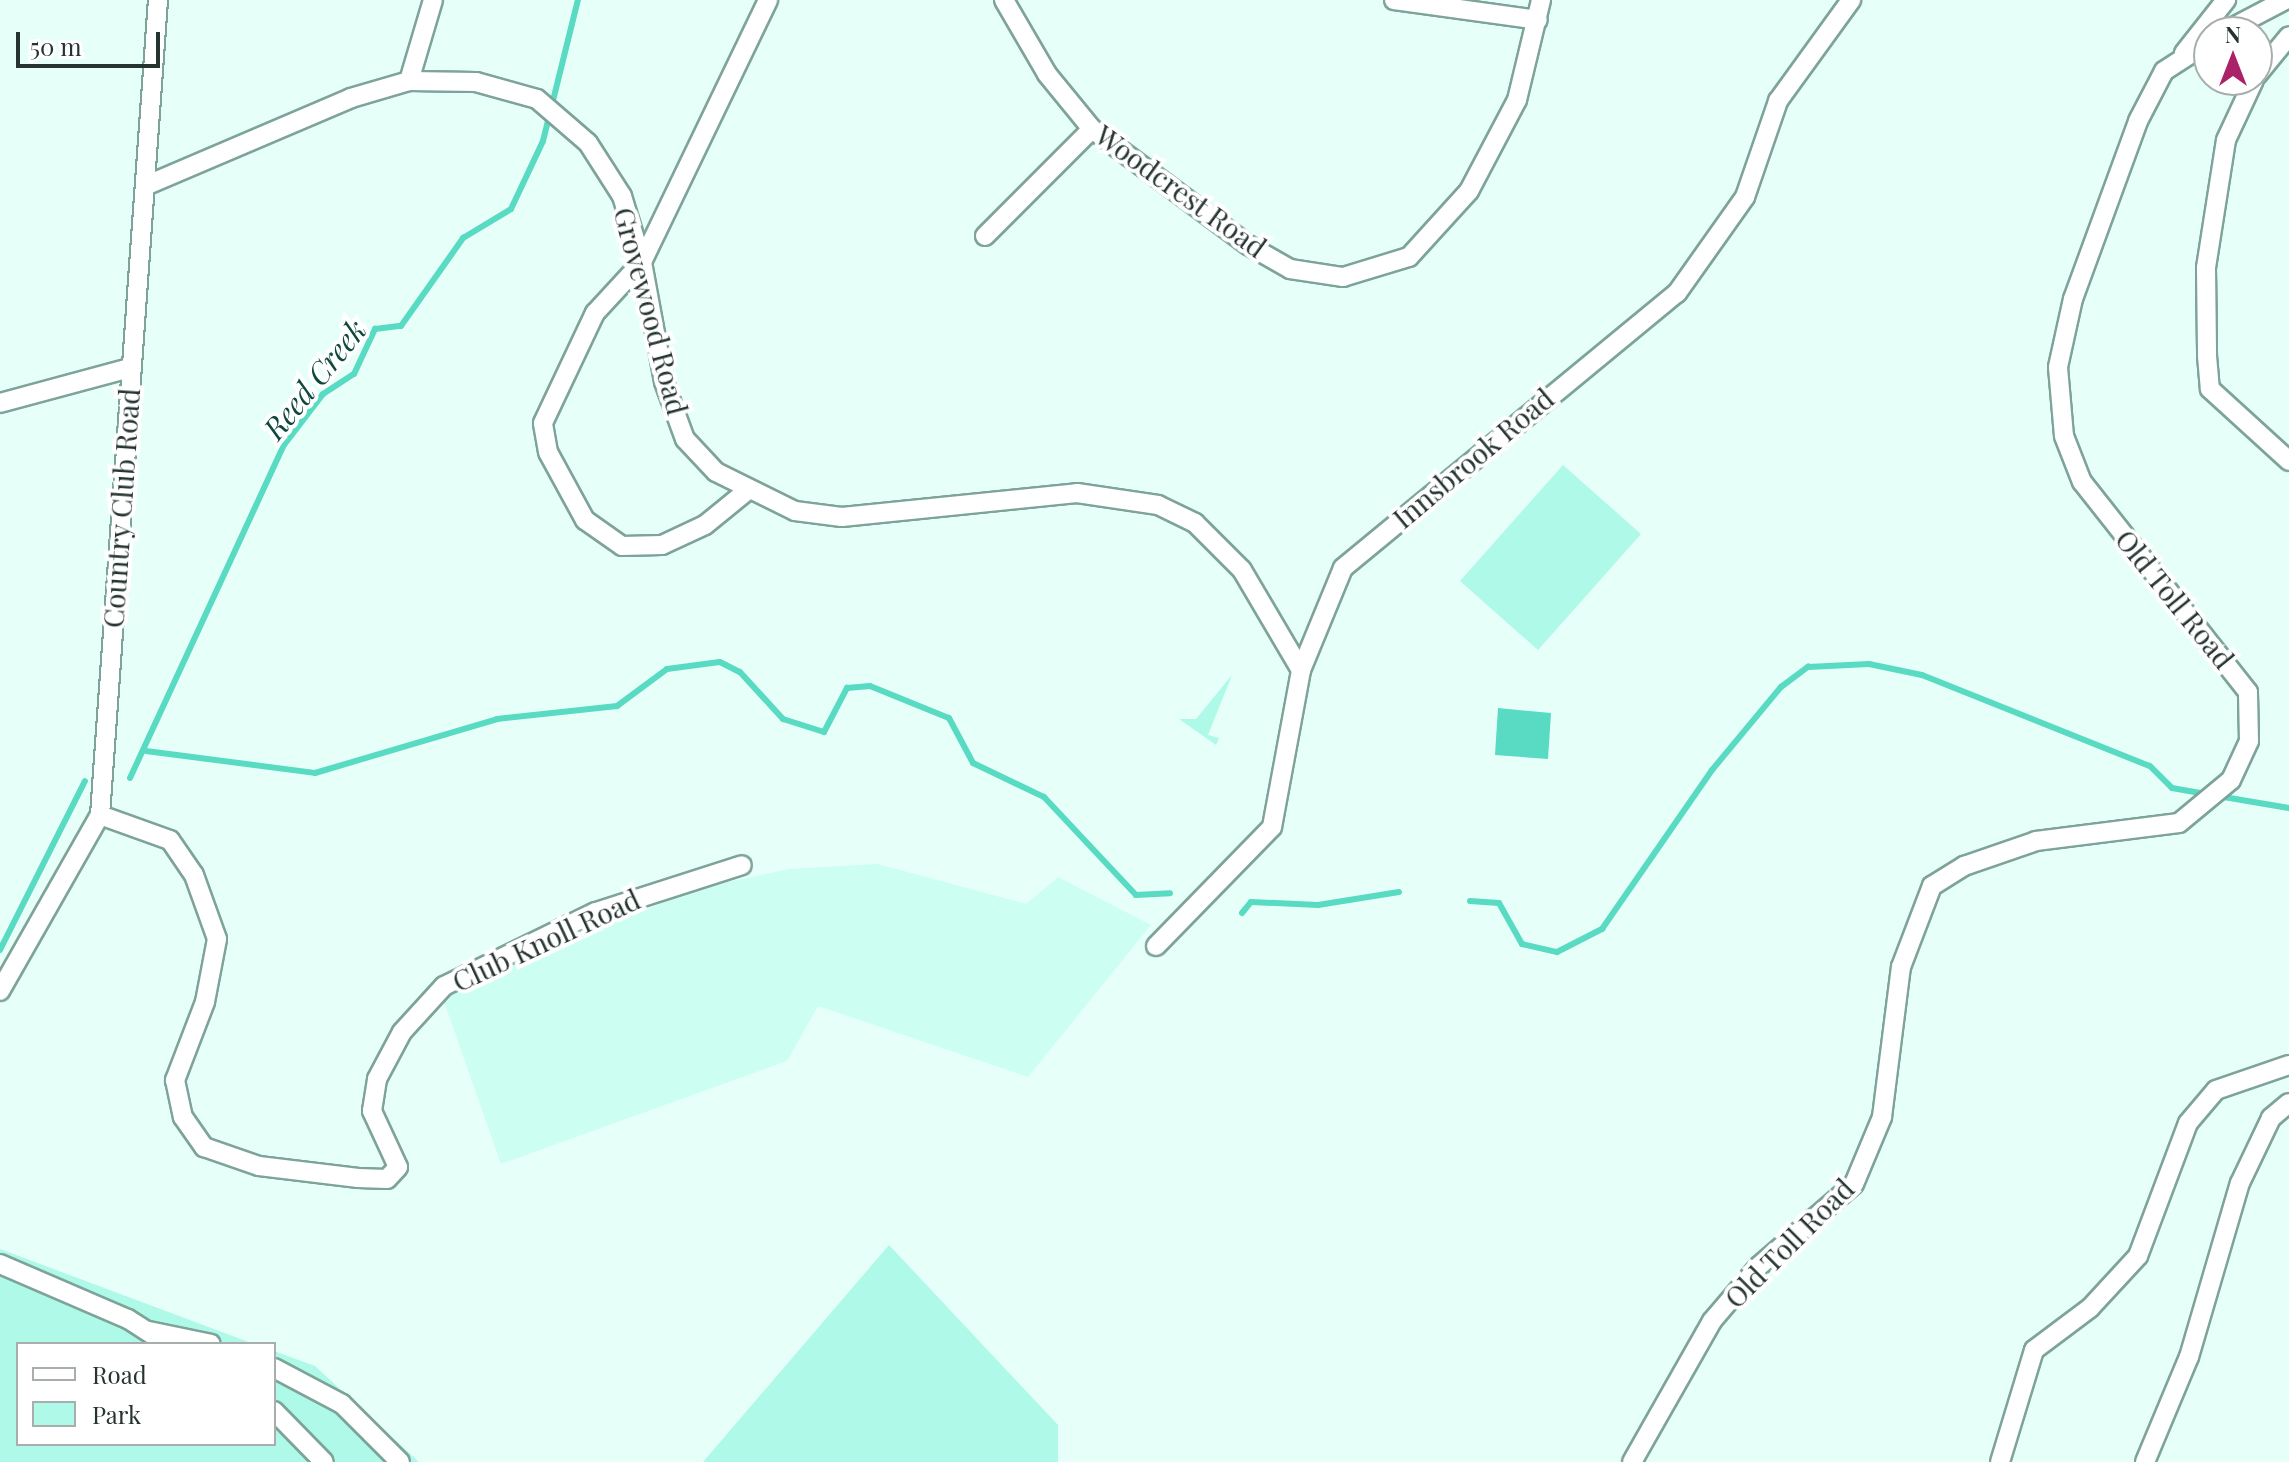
<!DOCTYPE html>
<style>
body{margin:0}
#map{position:relative;width:2289px;height:1462px;overflow:hidden;background:#e7fff9;font-family:"Playfair Display",serif}
div>[style]{position:absolute}
.built>*{inset:0;background:#cdfef2}
.green>*{inset:0;background:#aef9e8}
.water>*{inset:0;background:#58dbc2}
.stream>*{height:6px;margin:-3px;padding:0 3px;transform-origin:3px;border-radius:3px;background:#58dbc2}
.roads{filter:drop-shadow(2px 0 #7da39a) drop-shadow(-2px 0 #7da39a) drop-shadow(0 2px #7da39a) drop-shadow(0 -2px #7da39a)}
.minor>*{height:18px;margin:-9px;padding:0 9px;transform-origin:9px;border-radius:9px;background:#fff}
span{translate:-50% -50%;white-space:nowrap;text-align:center;line-height:1.15;-webkit-text-stroke:8px #fff;paint-order:stroke}
.street-label{font-size:28px;color:#253431}
.water-label{font-size:30px;color:#0e483e;font-style:italic}
.legend{position:absolute;left:16px;top:1342px;width:260px;height:104px;box-sizing:border-box;background:#fff;border:2px solid #a8aead;margin:0;padding:10px 14px;list-style:none;font-size:24px;color:#253431}
.legend li{display:flex;align-items:center;gap:16px;height:40px}
.legend b{width:40px;border:2px solid #a8aead}
.north{position:absolute;left:2193px;top:16px;width:80px;height:80px;box-sizing:border-box;background:#fff;border:2px solid #a8aead;border-radius:50%;rotate:0deg;font-size:22px;font-weight:700;line-height:32px;text-align:center;color:#253431}
.north::after{content:'';display:block;margin:auto;width:28px;height:36px;background:#aa2368;clip-path:polygon(50% 0,100% 100%,50% 72%,0 100%)}
.scale{position:absolute;left:16px;top:32px;width:144px;height:36px;box-sizing:border-box;border:4px solid #253431;border-top:0;padding-left:10px;font-size:24px;line-height:28px;white-space:nowrap;color:#253431;-webkit-text-stroke:6px #fff;paint-order:stroke}
</style>
<div id="map">
<div class="built">
<div style="clip-path:polygon(878px 864px,1026px 904px,1058px 877px,1151px 925px,1028px 1077px,818px 1006px,787px 1061px,501px 1164px,443px 999px,495px 968px,704px 887px,789px 869px)"></div>
</div>
<div class="green">
<div style="clip-path:polygon(1563px 465px,1641px 534px,1538px 650px,1460px 581px)"></div>
<div style="clip-path:polygon(1232px 675px,1208px 735px,1219px 738px,1216px 745px,1179px 719px,1196px 719px)"></div>
<div style="clip-path:polygon(889px 1245px,1058px 1425px,1058px 1462px,703px 1462px)"></div>
<div style="clip-path:polygon(0 1249px,254px 1344px,18px 1344px,18px 1444px,274px 1444px,274px 1351px,315px 1366px,419px 1462px,0 1462px)"></div>
</div>
<div class="water">
<div style="clip-path:polygon(1498px 708px,1551px 713px,1548px 759px,1495px 755px)"></div>
</div>
<div class="stream">
<div style="left:146px;top:751px;width:170px;rotate:7.4deg"></div>
<div style="left:315px;top:773px;width:190px;rotate:-16.5deg"></div>
<div style="left:497px;top:719px;width:121px;rotate:-6.2deg"></div>
<div style="left:617px;top:706px;width:62px;rotate:-36.5deg"></div>
<div style="left:667px;top:669px;width:53px;rotate:-7.5deg"></div>
<div style="left:720px;top:662px;width:22px;rotate:27deg"></div>
<div style="left:740px;top:672px;width:64px;rotate:47.5deg"></div>
<div style="left:783px;top:719px;width:43px;rotate:17.6deg"></div>
<div style="left:824px;top:732px;width:50px;rotate:-62.4deg"></div>
<div style="left:847px;top:688px;width:23px;rotate:-5deg"></div>
<div style="left:870px;top:686px;width:85px;rotate:22.1deg"></div>
<div style="left:949px;top:718px;width:51px;rotate:61.9deg"></div>
<div style="left:973px;top:763px;width:79px;rotate:25.6deg"></div>
<div style="left:1044px;top:797px;width:134px;rotate:46.8deg"></div>
<div style="left:1136px;top:895px;width:34px;rotate:-3deg"></div>
<div style="left:130px;top:778px;width:367px;rotate:-65.2deg"></div>
<div style="left:284px;top:445px;width:64px;rotate:-52.6deg"></div>
<div style="left:323px;top:394px;width:37px;rotate:-33deg"></div>
<div style="left:354px;top:374px;width:50px;rotate:-65deg"></div>
<div style="left:375px;top:329px;width:26px;rotate:-7deg"></div>
<div style="left:401px;top:326px;width:108px;rotate:-54.8deg"></div>
<div style="left:463px;top:238px;width:56px;rotate:-31.1deg"></div>
<div style="left:511px;top:209px;width:75px;rotate:-64.8deg"></div>
<div style="left:543px;top:141px;width:145px;rotate:-76.1deg"></div>
<div style="left:2218px;top:796px;width:72px;rotate:9.6deg"></div>
<div style="left:1470px;top:901px;width:29px;rotate:4deg"></div>
<div style="left:1499px;top:903px;width:47px;rotate:60.7deg"></div>
<div style="left:1522px;top:944px;width:36px;rotate:13deg"></div>
<div style="left:1557px;top:952px;width:51px;rotate:-27.1deg"></div>
<div style="left:1602px;top:929px;width:193px;rotate:-55.3deg"></div>
<div style="left:1712px;top:770px;width:108px;rotate:-50.3deg"></div>
<div style="left:1781px;top:687px;width:34px;rotate:-37deg"></div>
<div style="left:1808px;top:667px;width:61px;rotate:-2.8deg"></div>
<div style="left:1869px;top:664px;width:54px;rotate:11.7deg"></div>
<div style="left:1922px;top:675px;width:245px;rotate:21.8deg"></div>
<div style="left:2150px;top:766px;width:31px;rotate:45deg"></div>
<div style="left:2172px;top:788px;width:36px;rotate:10deg"></div>
<div style="left:1242px;top:913px;width:14px;rotate:-51deg"></div>
<div style="left:1251px;top:902px;width:67px;rotate:2.6deg"></div>
<div style="left:1318px;top:905px;width:82px;rotate:-9.1deg"></div>
<div style="left:0;top:950px;width:189px;rotate:-63.3deg"></div>
</div>
<div class="roads">
<div class="minor">
<div style="left:1004px;top:0;width:86px;rotate:59.8deg"></div>
<div style="left:1047px;top:74px;width:71px;rotate:50.7deg"></div>
<div style="left:1092px;top:129px;width:194px;rotate:36.6deg"></div>
<div style="left:1248px;top:245px;width:48px;rotate:29.7deg"></div>
<div style="left:1290px;top:269px;width:54px;rotate:8.6deg"></div>
<div style="left:1343px;top:277px;width:69px;rotate:-16.9deg"></div>
<div style="left:1409px;top:257px;width:89px;rotate:-47.7deg"></div>
<div style="left:1469px;top:191px;width:103px;rotate:-62.2deg"></div>
<div style="left:1517px;top:100px;width:103px;rotate:-76.5deg"></div>
<div style="left:1394px;top:0;width:145px;rotate:7.9deg"></div>
<div style="left:2224px;top:32px;width:69px;rotate:-27.7deg"></div>
<div style="left:2184px;top:53px;width:68px;rotate:-51.6deg"></div>
<div style="left:2257px;top:75px;width:50px;rotate:-50.6deg"></div>
<div style="left:2254px;top:80px;width:66px;rotate:115deg"></div>
<div style="left:2226px;top:140px;width:130px;rotate:98.9deg"></div>
<div style="left:2206px;top:268px;width:88px;rotate:89.3deg"></div>
<div style="left:2207px;top:356px;width:33px;rotate:85deg"></div>
<div style="left:2210px;top:389px;width:107px;rotate:42.3deg"></div>
<div style="left:409px;top:81px;width:84px;rotate:-73.5deg"></div>
<div style="left:145px;top:186px;width:224px;rotate:-23.1deg"></div>
<div style="left:351px;top:98px;width:60px;rotate:-16.3deg"></div>
<div style="left:409px;top:81px;width:67px;rotate:0.9deg"></div>
<div style="left:476px;top:82px;width:63px;rotate:15.6deg"></div>
<div style="left:537px;top:99px;width:67px;rotate:40.8deg"></div>
<div style="left:588px;top:143px;width:63px;rotate:57.3deg"></div>
<div style="left:622px;top:196px;width:69px;rotate:73.1deg"></div>
<div style="left:642px;top:262px;width:122px;rotate:79.6deg"></div>
<div style="left:664px;top:382px;width:61px;rotate:69.8deg"></div>
<div style="left:685px;top:439px;width:45px;rotate:46.8deg"></div>
<div style="left:716px;top:472px;width:88px;rotate:26.3deg"></div>
<div style="left:795px;top:511px;width:47px;rotate:7.3deg"></div>
<div style="left:842px;top:517px;width:236px;rotate:-5.8deg"></div>
<div style="left:1077px;top:493px;width:82px;rotate:8.4deg"></div>
<div style="left:1158px;top:505px;width:41px;rotate:25.9deg"></div>
<div style="left:1195px;top:523px;width:66px;rotate:45deg"></div>
<div style="left:1242px;top:570px;width:116px;rotate:59.5deg"></div>
<div style="left:985px;top:236px;width:151px;rotate:-45deg"></div>
<div style="left:0;top:403px;width:135px;rotate:-15.1deg"></div>
<div style="left:748px;top:490px;width:55px;rotate:140.9deg"></div>
<div style="left:705px;top:525px;width:47px;rotate:155.1deg"></div>
<div style="left:662px;top:545px;width:40px;rotate:178.6deg"></div>
<div style="left:622px;top:546px;width:45px;rotate:-144.9deg"></div>
<div style="left:585px;top:520px;width:77px;rotate:-118.6deg"></div>
<div style="left:548px;top:452px;width:29px;rotate:-100deg"></div>
<div style="left:543px;top:423px;width:122px;rotate:-64.7deg"></div>
<div style="left:595px;top:313px;width:69px;rotate:-47.3deg"></div>
<div style="left:642px;top:262px;width:291px;rotate:-64.3deg"></div>
<div style="left:100px;top:815px;width:74px;rotate:19.7deg"></div>
<div style="left:170px;top:840px;width:42px;rotate:55.6deg"></div>
<div style="left:194px;top:875px;width:68px;rotate:70.2deg"></div>
<div style="left:217px;top:939px;width:64px;rotate:100.8deg"></div>
<div style="left:205px;top:1002px;width:84px;rotate:111deg"></div>
<div style="left:175px;top:1080px;width:38px;rotate:78deg"></div>
<div style="left:183px;top:1117px;width:37px;rotate:55deg"></div>
<div style="left:204px;top:1147px;width:58px;rotate:19.1deg"></div>
<div style="left:259px;top:1166px;width:100px;rotate:6.9deg"></div>
<div style="left:358px;top:1178px;width:29px;rotate:2deg"></div>
<div style="left:387px;top:1179px;width:16px;rotate:-47deg"></div>
<div style="left:398px;top:1167px;width:62px;rotate:-114.9deg"></div>
<div style="left:372px;top:1111px;width:32px;rotate:-81deg"></div>
<div style="left:377px;top:1079px;width:53px;rotate:-62deg"></div>
<div style="left:402px;top:1032px;width:62px;rotate:-47.6deg"></div>
<div style="left:444px;top:986px;width:169px;rotate:-26deg"></div>
<div style="left:596px;top:912px;width:153px;rotate:-17.8deg"></div>
<div style="left:1156px;top:946px;width:166px;rotate:-45.7deg"></div>
<div style="left:1272px;top:827px;width:160px;rotate:-79.5deg"></div>
<div style="left:1301px;top:670px;width:110px;rotate:-67.6deg"></div>
<div style="left:1343px;top:568px;width:433px;rotate:-39.5deg"></div>
<div style="left:1677px;top:293px;width:118px;rotate:-54.7deg"></div>
<div style="left:1745px;top:197px;width:102px;rotate:-71deg"></div>
<div style="left:1778px;top:101px;width:125px;rotate:-54.1deg"></div>
<div style="left:0;top:991px;width:202px;rotate:-60.4deg"></div>
<div style="left:100px;top:815px;width:817px;rotate:-85.93deg"></div>
<div style="left:0;top:1264px;width:139px;rotate:23.3deg"></div>
<div style="left:128px;top:1319px;width:46px;rotate:32.7deg"></div>
<div style="left:149px;top:1331px;width:63px;rotate:11.8deg"></div>
<div style="left:274px;top:1368px;width:77px;rotate:27.9deg"></div>
<div style="left:342px;top:1404px;width:82px;rotate:45deg"></div>
<div style="left:274px;top:1411px;width:71px;rotate:45.6deg"></div>
<div style="left:1632px;top:1462px;width:162px;rotate:-60.4deg"></div>
<div style="left:1712px;top:1321px;width:72px;rotate:-49.5deg"></div>
<div style="left:1759px;top:1266px;width:125px;rotate:-40.8deg"></div>
<div style="left:1854px;top:1184px;width:73px;rotate:-67.3deg"></div>
<div style="left:1882px;top:1117px;width:151px;rotate:-82.8deg"></div>
<div style="left:1901px;top:967px;width:87px;rotate:-69.1deg"></div>
<div style="left:1932px;top:886px;width:38px;rotate:-32deg"></div>
<div style="left:1964px;top:866px;width:76px;rotate:-19.1deg"></div>
<div style="left:2036px;top:841px;width:144px;rotate:-7.2deg"></div>
<div style="left:2179px;top:823px;width:67px;rotate:-39.6deg"></div>
<div style="left:2231px;top:780px;width:43px;rotate:-65.2deg"></div>
<div style="left:2249px;top:741px;width:49px;rotate:-91.2deg"></div>
<div style="left:2248px;top:692px;width:268px;rotate:-128.3deg"></div>
<div style="left:2082px;top:482px;width:49px;rotate:-111.4deg"></div>
<div style="left:2064px;top:436px;width:69px;rotate:-95deg"></div>
<div style="left:2058px;top:367px;width:70px;rotate:-77.6deg"></div>
<div style="left:2073px;top:299px;width:189px;rotate:-69.9deg"></div>
<div style="left:2138px;top:121px;width:56px;rotate:-62.5deg"></div>
<div style="left:2164px;top:71px;width:54px;rotate:-32.8deg"></div>
<div style="left:2000px;top:1462px;width:117px;rotate:-73.1deg"></div>
<div style="left:2034px;top:1350px;width:70px;rotate:-36.9deg"></div>
<div style="left:2090px;top:1308px;width:71px;rotate:-47.3deg"></div>
<div style="left:2138px;top:1256px;width:142px;rotate:-69.4deg"></div>
<div style="left:2188px;top:1123px;width:43px;rotate:-49.7deg"></div>
<div style="left:2216px;top:1090px;width:77px;rotate:-18.9deg"></div>
<div style="left:2145px;top:1462px;width:114px;rotate:-67.3deg"></div>
<div style="left:2189px;top:1357px;width:181px;rotate:-73.7deg"></div>
<div style="left:2240px;top:1183px;width:72px;rotate:-64.5deg"></div>
<div style="left:2271px;top:1118px;width:23px;rotate:-40deg"></div>
</div>
</div>
<div class="street-label">
<span style="left:1181px;top:191px;rotate:36deg">Woodcrest Road</span>
<span style="left:651px;top:311px;rotate:75deg">Grovewood Road</span>
<span style="left:1473px;top:458px;rotate:-40deg">Innsbrook Road</span>
<span style="left:121px;top:508px;rotate:-86deg">Country Club Road</span>
<span style="left:2175px;top:599px;rotate:51deg">Old Toll Road</span>
<span style="left:546px;top:940px;rotate:-25deg">Club Knoll Road</span>
<span style="left:1789px;top:1243px;rotate:-45deg">Old Toll Road</span>
</div>
<div class="water-label">
<span style="left:314px;top:379px;rotate:-51deg">Reed Creek</span>
</div>
<ul class="legend">
<li><b style="height:10px;background:#fff"></b>Road</li>
<li><b style="height:22px;background:#aef9e8"></b>Park</li>
</ul>
<div class="north">N</div>
<div class="scale">50 m</div>
</div>
